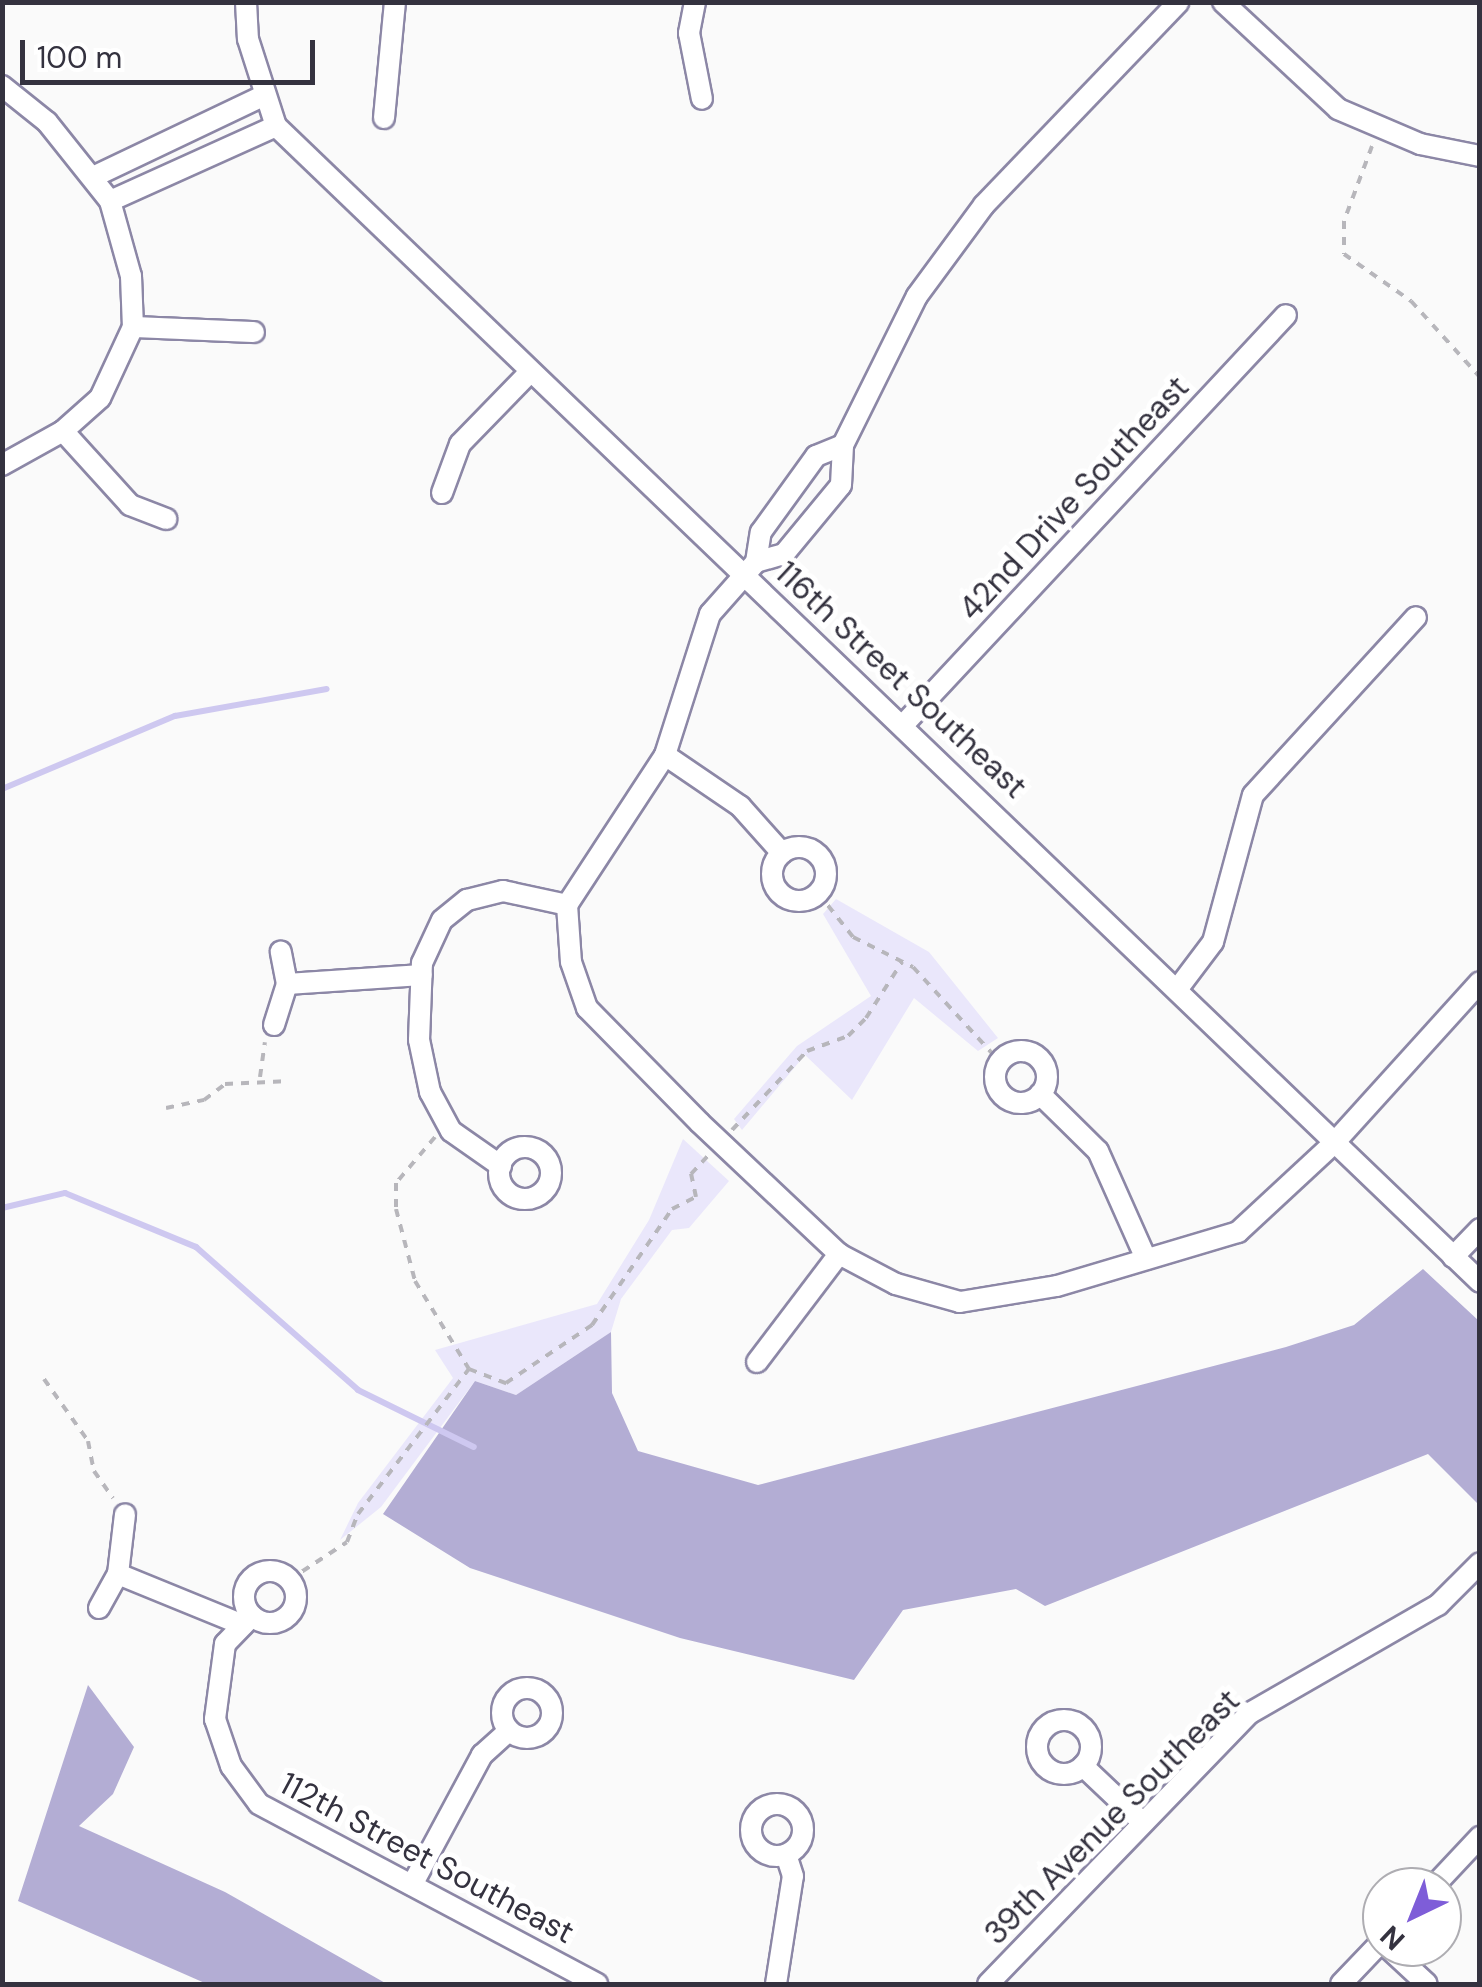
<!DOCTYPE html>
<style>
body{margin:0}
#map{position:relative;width:1482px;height:1987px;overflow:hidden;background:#fafafa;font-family:"DM Sans",sans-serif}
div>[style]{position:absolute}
.green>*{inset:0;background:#eae7fb}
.forest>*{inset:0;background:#b3add4}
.stream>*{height:6px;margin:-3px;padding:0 3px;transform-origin:3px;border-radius:3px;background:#cec8f0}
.path>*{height:4px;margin-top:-2px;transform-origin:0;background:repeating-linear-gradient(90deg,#b7b6bb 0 8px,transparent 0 16px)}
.roads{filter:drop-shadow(2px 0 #8c87a6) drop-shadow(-2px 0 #8c87a6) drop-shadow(0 2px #8c87a6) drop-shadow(0 -2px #8c87a6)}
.minor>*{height:20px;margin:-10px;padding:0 10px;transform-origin:10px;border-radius:10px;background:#fff}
.minor>.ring{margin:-10px;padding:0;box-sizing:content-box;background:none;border:20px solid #fff;border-radius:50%}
span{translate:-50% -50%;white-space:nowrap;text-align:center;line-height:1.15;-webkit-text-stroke:10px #fff;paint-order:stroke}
.street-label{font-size:32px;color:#34323f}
.frame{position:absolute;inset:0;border:5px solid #34323f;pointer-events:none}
.north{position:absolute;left:1362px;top:1867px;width:100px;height:100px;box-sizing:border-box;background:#fff;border:2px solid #aeadb2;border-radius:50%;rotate:223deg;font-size:28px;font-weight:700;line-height:40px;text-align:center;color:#34323f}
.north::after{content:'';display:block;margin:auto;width:35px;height:45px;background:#7e5dd8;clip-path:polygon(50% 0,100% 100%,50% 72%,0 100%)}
.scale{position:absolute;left:20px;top:40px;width:295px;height:45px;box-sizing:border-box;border:5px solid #34323f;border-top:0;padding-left:12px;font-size:30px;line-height:35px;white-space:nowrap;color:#34323f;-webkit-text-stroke:8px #fff;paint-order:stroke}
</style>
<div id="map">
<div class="green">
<div style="clip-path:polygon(836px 899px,929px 952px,998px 1038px,978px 1051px,914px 998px,852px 1100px,805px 1055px,742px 1130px,734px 1119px,797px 1046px,871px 996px,823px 914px)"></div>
<div style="clip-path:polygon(683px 1139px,729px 1181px,689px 1228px,672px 1230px,621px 1299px,611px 1332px,516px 1395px,475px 1381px,381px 1507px,340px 1540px,358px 1503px,453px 1378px,435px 1350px,597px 1304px,649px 1220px)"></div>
</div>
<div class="forest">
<div style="clip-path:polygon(1423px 1269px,1479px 1321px,1479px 1505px,1428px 1454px,1045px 1606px,1016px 1589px,903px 1610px,854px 1680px,680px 1638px,470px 1568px,383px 1514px,475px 1381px,516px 1395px,611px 1332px,612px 1393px,638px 1451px,758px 1485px,1286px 1347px,1354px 1325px)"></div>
<div style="clip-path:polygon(88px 1685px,134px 1747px,113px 1794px,79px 1826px,225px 1892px,387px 1984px,207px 1984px,18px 1901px)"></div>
</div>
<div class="stream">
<div style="left:2px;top:789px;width:188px;rotate:-22.9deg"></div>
<div style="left:175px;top:716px;width:154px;rotate:-10.1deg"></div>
<div style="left:2px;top:1208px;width:65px;rotate:-13.4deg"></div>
<div style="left:65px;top:1193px;width:142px;rotate:22.4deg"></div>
<div style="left:196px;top:1247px;width:216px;rotate:41.4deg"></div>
<div style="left:358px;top:1390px;width:129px;rotate:26.2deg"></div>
</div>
<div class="path">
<div style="left:1372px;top:146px;width:80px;rotate:110.5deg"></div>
<div style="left:1344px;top:221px;width:33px;rotate:90deg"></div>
<div style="left:1344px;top:254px;width:82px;rotate:35deg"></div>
<div style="left:1411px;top:301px;width:103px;rotate:47.8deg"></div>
<div style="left:818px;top:893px;width:56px;rotate:51.5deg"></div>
<div style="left:853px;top:937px;width:67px;rotate:26.6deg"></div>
<div style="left:913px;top:967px;width:129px;rotate:47.5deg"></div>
<div style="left:260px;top:1077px;width:35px;rotate:-82deg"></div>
<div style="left:166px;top:1108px;width:39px;rotate:-12deg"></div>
<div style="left:204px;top:1100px;width:26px;rotate:-37deg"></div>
<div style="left:225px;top:1084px;width:64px;rotate:-2.7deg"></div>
<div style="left:732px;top:1130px;width:109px;rotate:-46.5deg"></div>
<div style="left:807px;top:1051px;width:44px;rotate:-20.1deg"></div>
<div style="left:848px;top:1036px;width:25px;rotate:-45deg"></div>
<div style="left:866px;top:1018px;width:67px;rotate:-57.3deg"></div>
<div style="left:435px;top:1137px;width:60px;rotate:130.3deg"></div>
<div style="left:396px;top:1183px;width:26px;rotate:90deg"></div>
<div style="left:396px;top:1209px;width:74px;rotate:75.2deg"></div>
<div style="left:415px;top:1281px;width:103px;rotate:58.5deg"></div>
<div style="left:44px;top:1379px;width:76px;rotate:54.6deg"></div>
<div style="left:88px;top:1441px;width:31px;rotate:79deg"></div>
<div style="left:94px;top:1471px;width:33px;rotate:55deg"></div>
<div style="left:289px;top:1580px;width:69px;rotate:-33.2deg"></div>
<div style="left:347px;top:1542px;width:30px;rotate:-69deg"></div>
<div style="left:358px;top:1514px;width:183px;rotate:-52.6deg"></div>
<div style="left:469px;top:1369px;width:40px;rotate:21deg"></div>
<div style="left:506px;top:1383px;width:104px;rotate:-34deg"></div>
<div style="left:592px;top:1325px;width:141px;rotate:-55.4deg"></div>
<div style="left:672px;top:1209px;width:27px;rotate:-27deg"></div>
<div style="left:696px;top:1197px;width:24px;rotate:-102deg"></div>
<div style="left:691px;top:1174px;width:26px;rotate:-47deg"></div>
</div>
<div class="roads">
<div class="minor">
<div style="left:246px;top:2px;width:37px;rotate:87deg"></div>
<div style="left:248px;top:39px;width:91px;rotate:72.2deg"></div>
<div style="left:276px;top:126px;width:1669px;rotate:43.83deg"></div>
<div style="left:695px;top:2px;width:32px;rotate:101deg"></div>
<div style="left:689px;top:33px;width:67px;rotate:78.9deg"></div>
<div style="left:1223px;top:2px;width:157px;rotate:42.9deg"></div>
<div style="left:1338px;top:109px;width:89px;rotate:23.1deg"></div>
<div style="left:1420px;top:144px;width:61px;rotate:11.3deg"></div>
<div style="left:2px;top:86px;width:58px;rotate:38.7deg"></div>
<div style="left:47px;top:122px;width:101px;rotate:51.4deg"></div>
<div style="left:110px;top:201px;width:78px;rotate:74.4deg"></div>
<div style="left:131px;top:276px;width:51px;rotate:87.8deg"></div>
<div style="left:133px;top:327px;width:78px;rotate:114.9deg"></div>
<div style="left:100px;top:398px;width:50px;rotate:138.3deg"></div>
<div style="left:63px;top:431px;width:70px;rotate:150.9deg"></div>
<div style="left:384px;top:118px;width:117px;rotate:-84.6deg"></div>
<div style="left:95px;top:176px;width:186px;rotate:-25.5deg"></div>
<div style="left:110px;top:201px;width:182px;rotate:-24.3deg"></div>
<div style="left:133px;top:327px;width:121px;rotate:2.4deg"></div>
<div style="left:63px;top:431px;width:100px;rotate:47.8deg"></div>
<div style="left:130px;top:505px;width:39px;rotate:21deg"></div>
<div style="left:442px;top:493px;width:52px;rotate:-69.8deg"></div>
<div style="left:460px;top:444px;width:99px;rotate:-45.8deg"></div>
<div style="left:756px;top:562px;width:29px;rotate:-16deg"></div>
<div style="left:784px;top:554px;width:89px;rotate:-50.4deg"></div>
<div style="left:841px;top:485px;width:40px;rotate:-87.1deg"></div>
<div style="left:843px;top:445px;width:166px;rotate:-63.6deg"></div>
<div style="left:917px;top:296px;width:113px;rotate:-53.6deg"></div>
<div style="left:984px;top:205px;width:281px;rotate:-46.2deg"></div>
<div style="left:905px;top:723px;width:558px;rotate:-46.96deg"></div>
<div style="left:665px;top:755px;width:91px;rotate:34.2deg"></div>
<div style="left:740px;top:806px;width:63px;rotate:48.2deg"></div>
<div class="ring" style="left:772px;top:847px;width:34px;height:34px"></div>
<div style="left:567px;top:905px;width:57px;rotate:86deg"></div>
<div style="left:571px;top:962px;width:49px;rotate:70.8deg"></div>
<div style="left:587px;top:1008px;width:161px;rotate:45.5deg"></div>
<div style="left:700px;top:1123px;width:191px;rotate:43.3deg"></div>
<div style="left:839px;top:1254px;width:64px;rotate:27.8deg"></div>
<div style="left:896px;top:1284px;width:66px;rotate:15.7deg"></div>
<div style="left:960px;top:1302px;width:98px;rotate:-9.4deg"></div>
<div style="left:1057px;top:1286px;width:189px;rotate:-16.6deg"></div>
<div style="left:1238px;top:1232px;width:131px;rotate:-42.8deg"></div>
<div style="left:1334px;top:1143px;width:217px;rotate:-47.8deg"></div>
<div style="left:567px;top:905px;width:179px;rotate:-56.8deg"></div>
<div style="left:665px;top:755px;width:148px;rotate:-72.3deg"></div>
<div style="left:710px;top:614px;width:69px;rotate:-48.5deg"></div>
<div style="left:756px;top:562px;width:30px;rotate:-81deg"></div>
<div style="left:761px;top:532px;width:94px;rotate:-54.1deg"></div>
<div style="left:816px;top:456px;width:29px;rotate:-22deg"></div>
<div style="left:287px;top:984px;width:135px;rotate:-3.8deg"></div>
<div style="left:1179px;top:987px;width:56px;rotate:-52.9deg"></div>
<div style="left:1213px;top:942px;width:152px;rotate:-74.8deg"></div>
<div style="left:1253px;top:795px;width:241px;rotate:-47.5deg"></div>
<div style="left:274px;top:1025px;width:43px;rotate:-72.4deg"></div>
<div style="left:287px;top:984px;width:33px;rotate:-101deg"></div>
<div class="ring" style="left:995px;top:1051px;width:32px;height:32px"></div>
<div style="left:1040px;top:1094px;width:81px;rotate:44.5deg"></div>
<div style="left:1098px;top:1151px;width:118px;rotate:66deg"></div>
<div class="ring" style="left:499px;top:1147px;width:32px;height:32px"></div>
<div style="left:501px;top:1166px;width:61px;rotate:-145deg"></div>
<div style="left:451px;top:1131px;width:44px;rotate:-118.3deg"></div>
<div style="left:430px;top:1092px;width:53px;rotate:-101.9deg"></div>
<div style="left:419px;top:1040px;width:77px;rotate:-87.8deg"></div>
<div style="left:422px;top:963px;width:47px;rotate:-65.1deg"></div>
<div style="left:442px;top:920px;width:32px;rotate:-39deg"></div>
<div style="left:467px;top:900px;width:37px;rotate:-14deg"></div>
<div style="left:503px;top:891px;width:66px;rotate:12.3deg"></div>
<div style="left:1453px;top:1257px;width:39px;rotate:-46deg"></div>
<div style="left:757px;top:1362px;width:136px;rotate:-52.8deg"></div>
<div class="ring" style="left:244px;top:1571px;width:32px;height:32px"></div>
<div style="left:118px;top:1574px;width:135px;rotate:22.2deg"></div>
<div style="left:99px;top:1608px;width:39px;rotate:-61deg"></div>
<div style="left:118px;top:1574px;width:60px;rotate:-83.3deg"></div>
<div style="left:252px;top:1616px;width:39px;rotate:134deg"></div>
<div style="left:225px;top:1644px;width:76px;rotate:97.6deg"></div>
<div style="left:215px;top:1719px;width:50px;rotate:71.2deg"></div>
<div style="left:231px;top:1766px;width:47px;rotate:53.6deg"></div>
<div style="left:259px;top:1804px;width:383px;rotate:28deg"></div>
<div class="ring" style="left:502px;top:1688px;width:30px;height:30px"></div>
<div class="ring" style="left:1037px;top:1720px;width:34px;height:34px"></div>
<div style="left:1083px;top:1766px;width:80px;rotate:43.5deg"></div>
<div class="ring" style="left:751px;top:1804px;width:32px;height:32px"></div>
<div style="left:412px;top:1885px;width:148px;rotate:-61.7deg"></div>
<div style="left:482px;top:1755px;width:36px;rotate:-42deg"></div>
<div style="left:1433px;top:1887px;width:69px;rotate:-46.8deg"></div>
<div style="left:1387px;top:1947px;width:54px;rotate:42.8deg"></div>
<div style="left:776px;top:1984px;width:109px;rotate:-81.1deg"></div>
<div style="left:793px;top:1876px;width:22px;rotate:-108deg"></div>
<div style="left:988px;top:1984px;width:377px;rotate:-46deg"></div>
<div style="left:1250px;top:1713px;width:217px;rotate:-29.9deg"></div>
<div style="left:1438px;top:1605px;width:59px;rotate:-45deg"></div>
<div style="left:1341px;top:1984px;width:59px;rotate:-46.4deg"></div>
</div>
</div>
<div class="street-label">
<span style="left:1074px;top:498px;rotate:-47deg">42nd Drive Southeast</span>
<span style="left:901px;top:680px;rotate:43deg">116th Street Southeast</span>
<span style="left:1112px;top:1817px;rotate:-45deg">39th Avenue Southeast</span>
<span style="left:427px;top:1858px;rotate:28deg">112th Street Southeast</span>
</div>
<div class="frame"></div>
<div class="north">N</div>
<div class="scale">100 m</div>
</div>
